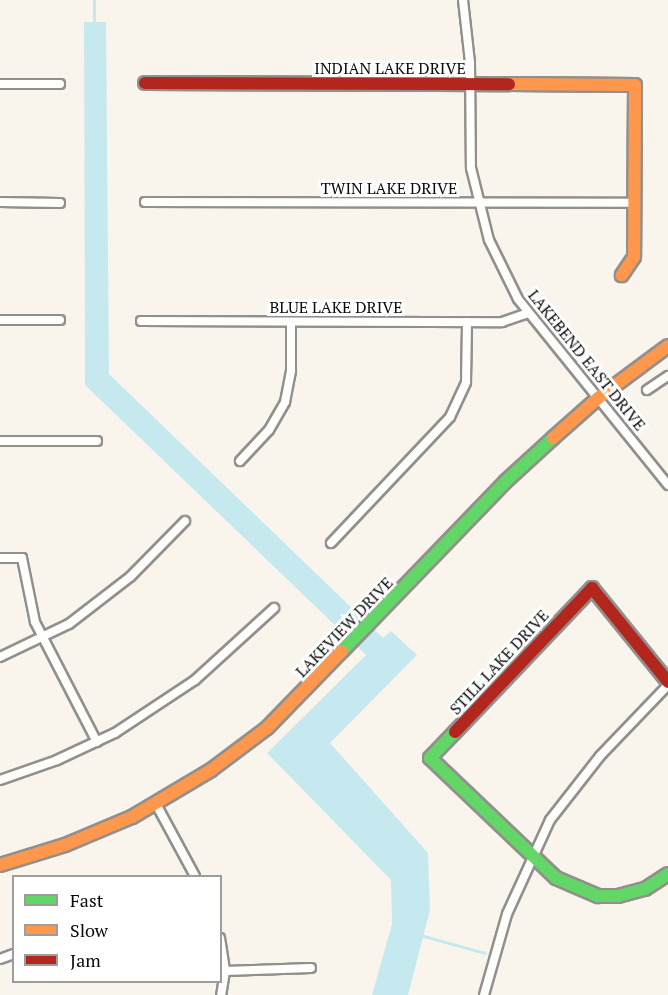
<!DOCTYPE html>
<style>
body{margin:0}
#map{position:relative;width:668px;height:995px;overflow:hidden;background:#f9f5ed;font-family:"PT Serif",serif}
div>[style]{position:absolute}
.water>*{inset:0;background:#c6e9f0}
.stream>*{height:3px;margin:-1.5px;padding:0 1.5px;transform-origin:1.5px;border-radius:1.5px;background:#c6e9f0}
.roads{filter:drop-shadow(2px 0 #92908c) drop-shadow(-2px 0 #92908c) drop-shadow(0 2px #92908c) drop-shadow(0 -2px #92908c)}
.street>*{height:8px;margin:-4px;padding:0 4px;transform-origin:4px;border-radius:4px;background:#fefefc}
.fast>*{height:12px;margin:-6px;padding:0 6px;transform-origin:6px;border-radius:6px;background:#63d668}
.slow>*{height:12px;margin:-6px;padding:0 6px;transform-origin:6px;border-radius:6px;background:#ff974d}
.jam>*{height:12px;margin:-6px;padding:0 6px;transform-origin:6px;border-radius:6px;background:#b3261e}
span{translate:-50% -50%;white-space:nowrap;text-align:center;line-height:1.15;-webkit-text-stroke:6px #fff;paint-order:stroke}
.street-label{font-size:16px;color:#0a0a0a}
.legend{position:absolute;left:12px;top:875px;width:210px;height:108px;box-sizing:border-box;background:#fff;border:2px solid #9d9d9d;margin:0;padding:8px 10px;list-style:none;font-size:18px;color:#0a0a0a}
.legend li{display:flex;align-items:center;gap:12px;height:30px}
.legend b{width:30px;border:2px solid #9d9d9d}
</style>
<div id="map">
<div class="water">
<div style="clip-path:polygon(84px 22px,106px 22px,109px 374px,383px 638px,391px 631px,417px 655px,330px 743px,428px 853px,430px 910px,408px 995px,372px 995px,392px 924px,391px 880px,267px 753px,366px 655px,85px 385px)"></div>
</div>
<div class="stream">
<div style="left:94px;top:0;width:24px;rotate:90deg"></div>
<div style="left:420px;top:935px;width:67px;rotate:15.5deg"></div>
</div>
<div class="roads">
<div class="street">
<div style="left:463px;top:0;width:62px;rotate:83.6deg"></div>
<div style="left:470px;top:62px;width:106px;rotate:89.5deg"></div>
<div style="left:471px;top:168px;width:74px;rotate:76deg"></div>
<div style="left:489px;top:240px;width:66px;rotate:63.8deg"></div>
<div style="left:518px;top:299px;width:239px;rotate:51.1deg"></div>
<div style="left:0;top:84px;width:60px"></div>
<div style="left:0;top:202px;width:60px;rotate:1deg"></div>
<div style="left:145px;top:202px;width:489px;rotate:0.1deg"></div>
<div style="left:0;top:320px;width:60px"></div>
<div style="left:141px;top:321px;width:361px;rotate:0.2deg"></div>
<div style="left:502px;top:322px;width:28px;rotate:-19deg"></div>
<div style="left:647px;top:390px;width:25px;rotate:-34deg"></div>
<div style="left:0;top:441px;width:97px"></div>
<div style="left:240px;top:461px;width:42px;rotate:-46.9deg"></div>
<div style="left:269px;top:430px;width:32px;rotate:-60deg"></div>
<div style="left:285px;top:402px;width:32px;rotate:-79deg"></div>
<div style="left:291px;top:371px;width:49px;rotate:-90deg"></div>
<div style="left:331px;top:543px;width:173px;rotate:-46.6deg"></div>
<div style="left:450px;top:417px;width:38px;rotate:-65deg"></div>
<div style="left:466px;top:382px;width:60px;rotate:-89deg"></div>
<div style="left:0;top:558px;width:22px"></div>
<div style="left:22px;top:558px;width:65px;rotate:78.5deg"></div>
<div style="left:35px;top:622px;width:135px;rotate:62.7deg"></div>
<div style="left:0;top:657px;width:76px;rotate:-25.6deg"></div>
<div style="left:69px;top:624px;width:78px;rotate:-37.7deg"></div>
<div style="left:131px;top:576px;width:77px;rotate:-45.5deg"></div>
<div style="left:0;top:780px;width:60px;rotate:-19.3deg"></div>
<div style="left:57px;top:760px;width:64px;rotate:-25deg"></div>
<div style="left:115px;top:733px;width:96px;rotate:-33.5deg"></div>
<div style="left:195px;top:680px;width:107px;rotate:-42.3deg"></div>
<div style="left:156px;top:804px;width:82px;rotate:61.6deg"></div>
<div style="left:220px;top:938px;width:33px;rotate:81deg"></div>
<div style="left:225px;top:971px;width:24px;rotate:99deg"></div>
<div style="left:0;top:959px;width:15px;rotate:-20deg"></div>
<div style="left:225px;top:971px;width:86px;rotate:-2deg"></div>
<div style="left:484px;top:995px;width:84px;rotate:-74.1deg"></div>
<div style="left:507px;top:914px;width:103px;rotate:-65.4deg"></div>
<div style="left:550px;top:820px;width:81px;rotate:-52deg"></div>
<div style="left:600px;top:756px;width:98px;rotate:-46.2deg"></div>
</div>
<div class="fast">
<div style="left:342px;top:651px;width:235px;rotate:-46deg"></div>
<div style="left:505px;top:482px;width:65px;rotate:-42.5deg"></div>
<div style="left:455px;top:732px;width:36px;rotate:134deg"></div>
<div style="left:430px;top:758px;width:174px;rotate:43.6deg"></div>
<div style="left:556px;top:878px;width:46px;rotate:23.2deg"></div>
<div style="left:598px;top:896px;width:20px"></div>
<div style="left:618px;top:896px;width:28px;rotate:-15deg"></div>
<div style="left:645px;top:889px;width:27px;rotate:-33deg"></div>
</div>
<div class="slow">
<div style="left:509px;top:84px;width:126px;rotate:0.5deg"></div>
<div style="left:635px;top:85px;width:172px;rotate:90.3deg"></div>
<div style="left:634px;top:257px;width:22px;rotate:124deg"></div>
<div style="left:553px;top:438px;width:60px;rotate:-41.6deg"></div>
<div style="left:598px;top:398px;width:87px;rotate:-36.6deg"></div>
<div style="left:0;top:865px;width:68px;rotate:-17.1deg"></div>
<div style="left:65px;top:845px;width:73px;rotate:-22.7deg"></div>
<div style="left:132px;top:817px;width:92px;rotate:-30.7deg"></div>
<div style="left:211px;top:770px;width:70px;rotate:-36.9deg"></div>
<div style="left:267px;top:728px;width:107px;rotate:-45.8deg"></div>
</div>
<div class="jam">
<div style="left:145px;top:83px;width:364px;rotate:0.2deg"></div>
<div style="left:455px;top:732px;width:199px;rotate:-46.4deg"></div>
<div style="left:592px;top:588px;width:121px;rotate:51deg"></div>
</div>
</div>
<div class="street-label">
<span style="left:390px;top:68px">INDIAN LAKE DRIVE</span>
<span style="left:389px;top:188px">TWIN LAKE DRIVE</span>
<span style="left:336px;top:307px">BLUE LAKE DRIVE</span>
<span style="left:587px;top:360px;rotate:51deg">LAKEBEND EAST DRIVE</span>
<span style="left:344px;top:627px;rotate:-46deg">LAKEVIEW DRIVE</span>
<span style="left:499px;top:662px;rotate:-47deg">STILL LAKE DRIVE</span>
</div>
<ul class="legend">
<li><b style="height:8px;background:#63d668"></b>Fast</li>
<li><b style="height:8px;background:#ff974d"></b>Slow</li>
<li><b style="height:8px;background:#b3261e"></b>Jam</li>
</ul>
</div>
